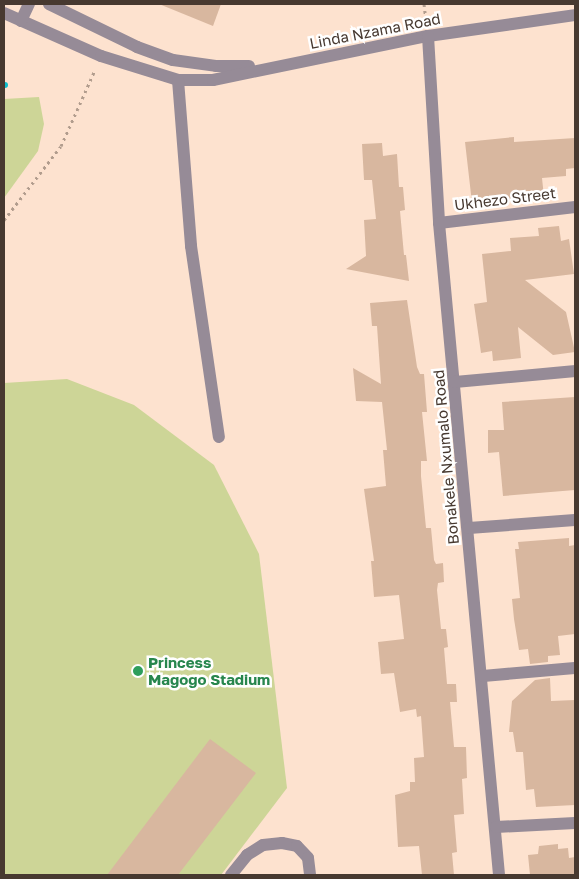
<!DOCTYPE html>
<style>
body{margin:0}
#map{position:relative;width:579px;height:879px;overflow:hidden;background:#fde2cf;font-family:"Golos Text",sans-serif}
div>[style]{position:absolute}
.green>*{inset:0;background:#cdd597}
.stream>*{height:6px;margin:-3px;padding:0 3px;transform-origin:3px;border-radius:3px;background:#0cbdcc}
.building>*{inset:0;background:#d8b79f}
.path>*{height:3px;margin-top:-1.5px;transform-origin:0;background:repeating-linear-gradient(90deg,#b19c8d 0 2.5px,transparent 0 6.5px)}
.minor>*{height:12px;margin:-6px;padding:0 6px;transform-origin:6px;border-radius:6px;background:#968b97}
.dots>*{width:14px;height:14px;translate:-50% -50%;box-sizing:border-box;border:2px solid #fff;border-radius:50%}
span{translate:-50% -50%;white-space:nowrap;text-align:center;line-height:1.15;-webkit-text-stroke:5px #fff;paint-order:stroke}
.street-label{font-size:15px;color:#473930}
.leisure-label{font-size:15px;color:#27864d;font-weight:700}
.left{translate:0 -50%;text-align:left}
.frame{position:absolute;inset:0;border:5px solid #473930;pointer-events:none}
</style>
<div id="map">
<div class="green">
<div style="clip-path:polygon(39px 97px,44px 124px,38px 151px,4px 198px,4px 99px)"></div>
<div style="clip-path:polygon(67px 379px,134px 405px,214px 465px,259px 554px,287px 788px,221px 875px,4px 875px,4px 383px)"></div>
</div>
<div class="stream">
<div style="left:4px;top:85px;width:1px"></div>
</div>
<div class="building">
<div style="clip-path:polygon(159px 4px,221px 4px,213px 26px)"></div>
<div style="clip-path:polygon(514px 137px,514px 142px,575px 138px,575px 168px,566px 169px,566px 176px,542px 178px,544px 197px,472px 203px,465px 142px)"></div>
<div style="clip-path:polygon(382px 143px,383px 156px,397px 154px,399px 187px,403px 187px,405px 210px,400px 211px,404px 255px,406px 255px,409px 281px,346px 269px,366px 256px,364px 220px,376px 219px,372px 180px,364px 180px,362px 144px)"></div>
<div style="clip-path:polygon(559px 226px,561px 241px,569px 239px,574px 274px,525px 280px,566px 312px,575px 352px,553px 355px,518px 327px,521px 358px,493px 361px,492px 351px,481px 353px,474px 304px,487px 302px,482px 254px,511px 251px,510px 238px,539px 236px,538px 228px)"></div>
<div style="clip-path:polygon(407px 300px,417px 367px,420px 374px,424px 374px,427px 412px,422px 412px,427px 461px,421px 461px,421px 476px,426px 528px,431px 528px,434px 560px,436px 564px,443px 563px,444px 582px,438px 583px,437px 590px,441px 629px,446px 629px,448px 647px,444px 648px,447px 684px,456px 684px,457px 702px,450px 702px,454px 747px,466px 747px,467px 778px,462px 779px,464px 814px,454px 815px,457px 852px,452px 853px,454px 875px,422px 875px,419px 846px,398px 847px,395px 795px,410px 791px,410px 782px,415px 782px,414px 758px,424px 757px,421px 716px,417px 717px,416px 709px,400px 712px,394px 673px,381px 674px,378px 642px,404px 639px,399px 595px,374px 597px,371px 561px,374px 561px,364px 489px,386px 486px,383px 450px,387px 450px,382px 402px,356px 401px,353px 368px,381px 384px,377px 326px,372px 326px,370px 303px)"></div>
<div style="clip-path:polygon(575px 397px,575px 490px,503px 496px,499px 452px,488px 453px,488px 430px,504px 430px,502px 402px)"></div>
<div style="clip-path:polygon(569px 538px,569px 546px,575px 545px,575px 634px,558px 636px,560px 655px,548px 656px,548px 662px,530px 664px,528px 649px,519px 650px,514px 619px,512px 599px,520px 598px,515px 549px,519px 549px,518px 542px)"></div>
<div style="clip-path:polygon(550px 678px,551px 701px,575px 700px,575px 805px,536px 807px,534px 789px,526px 790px,523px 752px,516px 752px,513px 732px,509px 732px,512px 701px,535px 680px)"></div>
<div style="clip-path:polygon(210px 739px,256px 773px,178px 875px,107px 875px)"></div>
<div style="clip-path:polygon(558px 844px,558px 849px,568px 848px,569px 858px,575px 857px,575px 875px,530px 875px,528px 855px,538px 854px,539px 846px)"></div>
</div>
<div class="path">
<div style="left:424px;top:4px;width:17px;rotate:83deg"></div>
<div style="left:4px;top:220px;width:93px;rotate:-52.4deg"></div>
<div style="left:61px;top:146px;width:83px;rotate:-65.9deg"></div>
</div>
<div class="minor">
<div style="left:49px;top:4px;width:98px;rotate:26deg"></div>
<div style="left:137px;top:47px;width:38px;rotate:20deg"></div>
<div style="left:173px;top:60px;width:43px;rotate:7.9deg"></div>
<div style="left:216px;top:66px;width:33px"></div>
<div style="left:4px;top:13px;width:106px;rotate:23.9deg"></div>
<div style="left:101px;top:56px;width:81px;rotate:17.3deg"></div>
<div style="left:178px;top:80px;width:35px"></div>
<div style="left:213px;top:80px;width:219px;rotate:-11.6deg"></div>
<div style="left:428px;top:36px;width:148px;rotate:-8.1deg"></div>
<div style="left:21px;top:21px;width:19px;rotate:-65deg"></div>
<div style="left:428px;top:36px;width:187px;rotate:86.6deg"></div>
<div style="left:439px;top:223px;width:655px;rotate:84.74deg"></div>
<div style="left:178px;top:80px;width:167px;rotate:85.5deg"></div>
<div style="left:191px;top:246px;width:193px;rotate:81.7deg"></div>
<div style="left:439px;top:223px;width:137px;rotate:-6.7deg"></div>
<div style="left:455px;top:382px;width:121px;rotate:-5.2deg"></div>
<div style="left:469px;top:528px;width:106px;rotate:-4.3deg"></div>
<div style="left:483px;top:676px;width:92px;rotate:-5deg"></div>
<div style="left:496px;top:827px;width:79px;rotate:-2.9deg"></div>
<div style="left:231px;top:875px;width:26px;rotate:-51deg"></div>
<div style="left:247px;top:855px;width:19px;rotate:-32deg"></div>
<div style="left:263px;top:845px;width:19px;rotate:-6deg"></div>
<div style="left:282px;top:843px;width:15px;rotate:11deg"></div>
<div style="left:297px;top:846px;width:16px;rotate:47deg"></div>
<div style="left:308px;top:858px;width:17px;rotate:83deg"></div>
</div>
<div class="dots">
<div style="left:138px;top:671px;background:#2e9e5b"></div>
</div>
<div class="street-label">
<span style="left:375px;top:31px;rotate:-11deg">Linda Nzama Road</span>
<span style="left:505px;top:199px;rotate:-7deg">Ukhezo Street</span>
<span style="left:446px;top:457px;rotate:-95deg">Bonakele Nxumalo Road</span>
</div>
<div class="leisure-label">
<span class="left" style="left:148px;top:671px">Princess<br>Magogo Stadium</span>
</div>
<div class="frame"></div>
</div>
